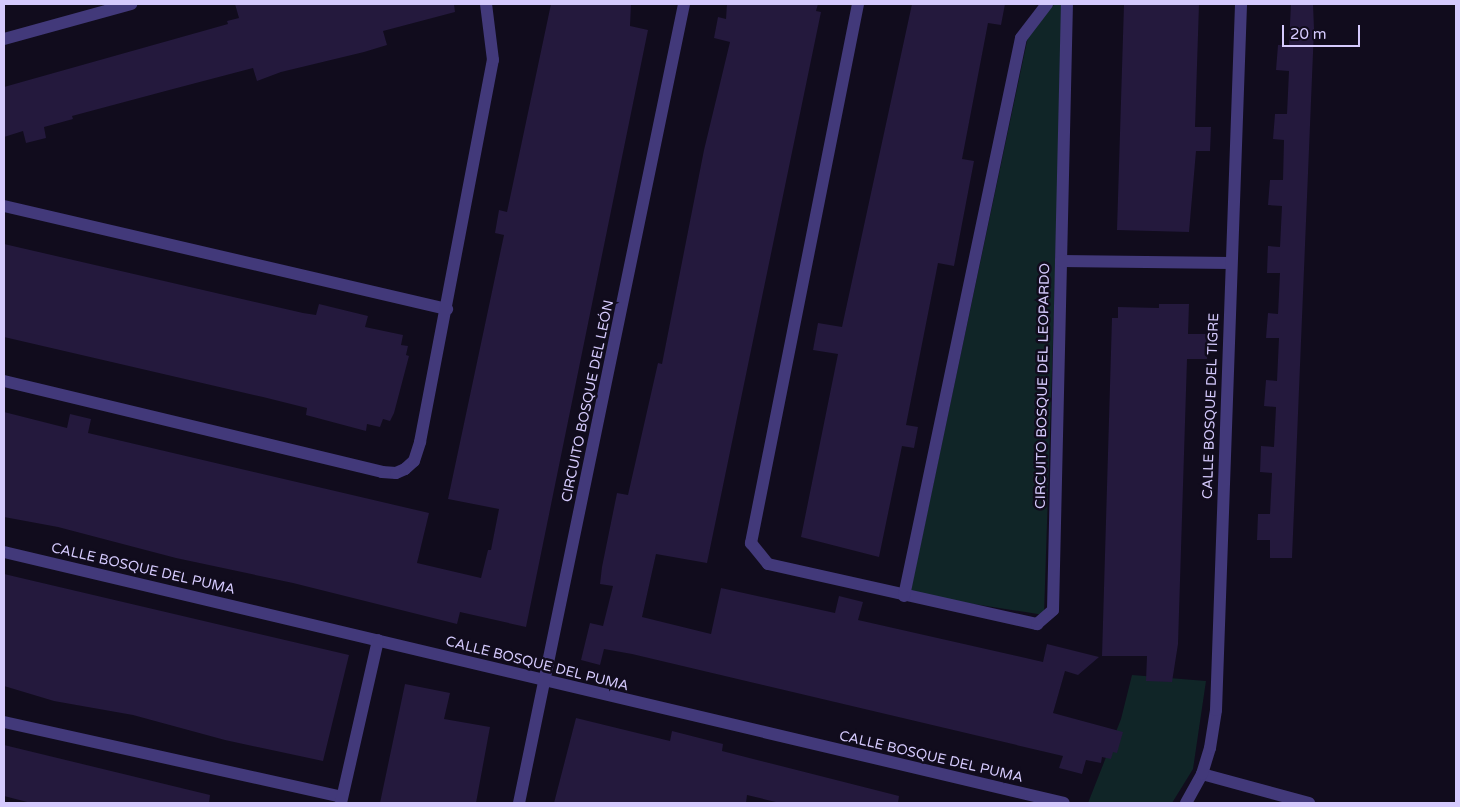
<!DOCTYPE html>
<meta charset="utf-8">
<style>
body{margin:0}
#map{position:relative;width:1460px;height:807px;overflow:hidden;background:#110c1d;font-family:"Varela Round",sans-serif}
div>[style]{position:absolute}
.green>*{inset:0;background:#102527}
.building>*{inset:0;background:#24193d}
.minor>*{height:12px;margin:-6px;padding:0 6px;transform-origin:6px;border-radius:6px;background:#42397a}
span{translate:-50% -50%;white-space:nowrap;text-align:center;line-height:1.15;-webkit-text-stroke:5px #110c1d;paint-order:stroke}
.street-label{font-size:14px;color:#d5cafd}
.frame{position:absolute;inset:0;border:5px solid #d5cafd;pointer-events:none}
.scale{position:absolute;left:1282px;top:25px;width:78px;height:22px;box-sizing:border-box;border:2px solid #d5cafd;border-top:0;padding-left:6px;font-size:15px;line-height:18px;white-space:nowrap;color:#d5cafd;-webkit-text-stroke:4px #110c1d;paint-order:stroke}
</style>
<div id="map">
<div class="green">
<div style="clip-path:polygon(1055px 4px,1064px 4px,1044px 615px,910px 594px,1030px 27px)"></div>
<div style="clip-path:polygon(1132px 675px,1206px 681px,1193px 769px,1172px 803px,1088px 803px,1121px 719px)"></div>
</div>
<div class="building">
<div style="clip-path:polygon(235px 4px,454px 4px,455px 12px,383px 31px,387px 45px,364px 52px,281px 72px,257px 81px,253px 68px,173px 89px,72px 116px,73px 119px,44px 127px,46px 138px,26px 143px,23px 131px,4px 137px,4px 87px,228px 24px,227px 21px,239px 18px)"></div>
<div style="clip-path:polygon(551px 4px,631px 4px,630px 26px,648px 30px,526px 627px,460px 612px,457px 624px,293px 583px,176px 558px,58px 527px,4px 517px,4px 412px,67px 428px,70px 414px,91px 419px,88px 433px,429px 513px,417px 563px,481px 578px,488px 550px,491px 550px,499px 509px,448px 499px,504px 235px,495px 233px,499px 210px,507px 212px)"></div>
<div style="clip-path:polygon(727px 4px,818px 4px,816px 11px,821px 12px,707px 563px,656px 554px,642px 617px,711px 634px,721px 588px,835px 613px,839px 596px,863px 602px,858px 620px,1043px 662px,1047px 644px,1099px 657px,1078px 675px,1065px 671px,1053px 713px,1123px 732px,1117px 753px,1113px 752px,1111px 759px,1102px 757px,1101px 763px,1086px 760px,1082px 774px,1059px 768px,1063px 756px,632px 654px,604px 649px,600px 665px,581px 660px,590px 623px,603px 626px,613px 586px,600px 584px,602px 567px,617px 493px,628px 495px,658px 363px,662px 364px,704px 150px,730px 42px,714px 38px,718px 17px,726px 19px)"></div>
<div style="clip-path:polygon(912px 4px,1005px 4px,1001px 25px,988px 23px,962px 159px,974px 161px,954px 266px,938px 263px,906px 425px,918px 427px,914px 448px,902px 446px,879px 557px,801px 537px,838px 354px,813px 350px,818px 323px,842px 327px)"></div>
<div style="clip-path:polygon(1124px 4px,1199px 4px,1195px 127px,1211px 127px,1210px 151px,1196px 151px,1189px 232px,1117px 230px)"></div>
<div style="clip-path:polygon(1291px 4px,1313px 4px,1314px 29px,1292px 558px,1270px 558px,1270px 540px,1257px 540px,1258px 514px,1270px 514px,1272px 473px,1260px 472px,1261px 446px,1274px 447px,1276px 407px,1264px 406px,1266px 380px,1277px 381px,1279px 338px,1266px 338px,1268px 313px,1278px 314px,1280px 273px,1267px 273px,1268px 246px,1280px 247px,1282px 206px,1268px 205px,1269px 192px,1270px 180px,1283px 180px,1284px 140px,1273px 139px,1275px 114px,1287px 114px,1289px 71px,1276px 70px,1278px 45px,1289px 45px)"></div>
<div style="clip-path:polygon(4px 244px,303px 313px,316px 315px,319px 304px,368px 316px,365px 327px,403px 335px,401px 345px,408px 346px,406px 355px,409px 356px,394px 413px,390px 421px,383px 419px,380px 427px,367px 424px,366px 431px,306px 415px,307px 408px,263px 397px,4px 337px)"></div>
<div style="clip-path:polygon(1159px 304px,1189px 304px,1188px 334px,1207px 334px,1207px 359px,1187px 359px,1178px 644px,1172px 682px,1146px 681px,1147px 656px,1102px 656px,1112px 318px,1118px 318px,1118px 307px,1159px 308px)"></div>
<div style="clip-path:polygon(4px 574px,349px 655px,323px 761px,225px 740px,133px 715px,54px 701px,4px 686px)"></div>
<div style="clip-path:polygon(405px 684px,450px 693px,444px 719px,490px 727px,476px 803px,380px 803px)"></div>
<div style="clip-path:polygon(576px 718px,670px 741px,672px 731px,723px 744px,722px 751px,899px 796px,898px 803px,780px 803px,747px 795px,746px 803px,554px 803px)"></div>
<div style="clip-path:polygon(4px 745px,210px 795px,209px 803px,31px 803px,4px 796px)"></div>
</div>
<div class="minor">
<div style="left:858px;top:4px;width:550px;rotate:101.23deg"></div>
<div style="left:751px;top:543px;width:27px;rotate:51deg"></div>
<div style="left:768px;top:564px;width:276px;rotate:12.6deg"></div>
<div style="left:1037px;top:624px;width:21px;rotate:-41deg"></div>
<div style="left:1053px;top:610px;width:606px;rotate:-88.68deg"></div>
<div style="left:4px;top:39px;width:132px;rotate:-15.4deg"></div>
<div style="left:4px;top:206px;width:455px;rotate:13.1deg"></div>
<div style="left:1061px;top:261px;width:170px;rotate:0.7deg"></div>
<div style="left:4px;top:381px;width:389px;rotate:13.5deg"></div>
<div style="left:382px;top:472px;width:14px;rotate:4deg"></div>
<div style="left:396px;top:473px;width:10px;rotate:-24deg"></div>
<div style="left:405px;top:469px;width:12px;rotate:-42deg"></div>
<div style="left:414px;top:461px;width:20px;rotate:-72deg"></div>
<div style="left:420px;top:442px;width:389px;rotate:-79.2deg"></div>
<div style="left:493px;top:60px;width:56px;rotate:-97.1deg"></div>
<div style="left:4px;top:552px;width:1089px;rotate:13.32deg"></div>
<div style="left:904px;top:596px;width:570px;rotate:-78.16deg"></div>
<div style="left:1021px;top:38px;width:43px;rotate:-52.6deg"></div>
<div style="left:4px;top:722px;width:346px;rotate:12.5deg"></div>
<div style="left:1202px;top:774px;width:111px;rotate:15.2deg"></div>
<div style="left:341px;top:803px;width:167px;rotate:-77.2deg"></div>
<div style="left:519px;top:803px;width:816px;rotate:-78.33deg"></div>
<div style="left:1186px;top:803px;width:33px;rotate:-61deg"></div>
<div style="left:1202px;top:774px;width:27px;rotate:-73deg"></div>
<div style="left:1210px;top:748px;width:38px;rotate:-81deg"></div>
<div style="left:1216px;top:710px;width:706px;rotate:-87.97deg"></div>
</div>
<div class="street-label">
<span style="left:1043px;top:386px;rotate:-89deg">CIRCUITO BOSQUE DEL LEOPARDO</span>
<span style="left:588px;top:401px;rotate:-78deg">CIRCUITO BOSQUE DEL LEÓN</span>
<span style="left:1211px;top:406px;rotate:-88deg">CALLE BOSQUE DEL TIGRE</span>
<span style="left:143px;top:569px;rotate:13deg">CALLE BOSQUE DEL PUMA</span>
<span style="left:537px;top:664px;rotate:14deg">CALLE BOSQUE DEL PUMA</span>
<span style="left:931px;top:757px;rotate:13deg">CALLE BOSQUE DEL PUMA</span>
</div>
<div class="frame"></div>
<div class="scale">20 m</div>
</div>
